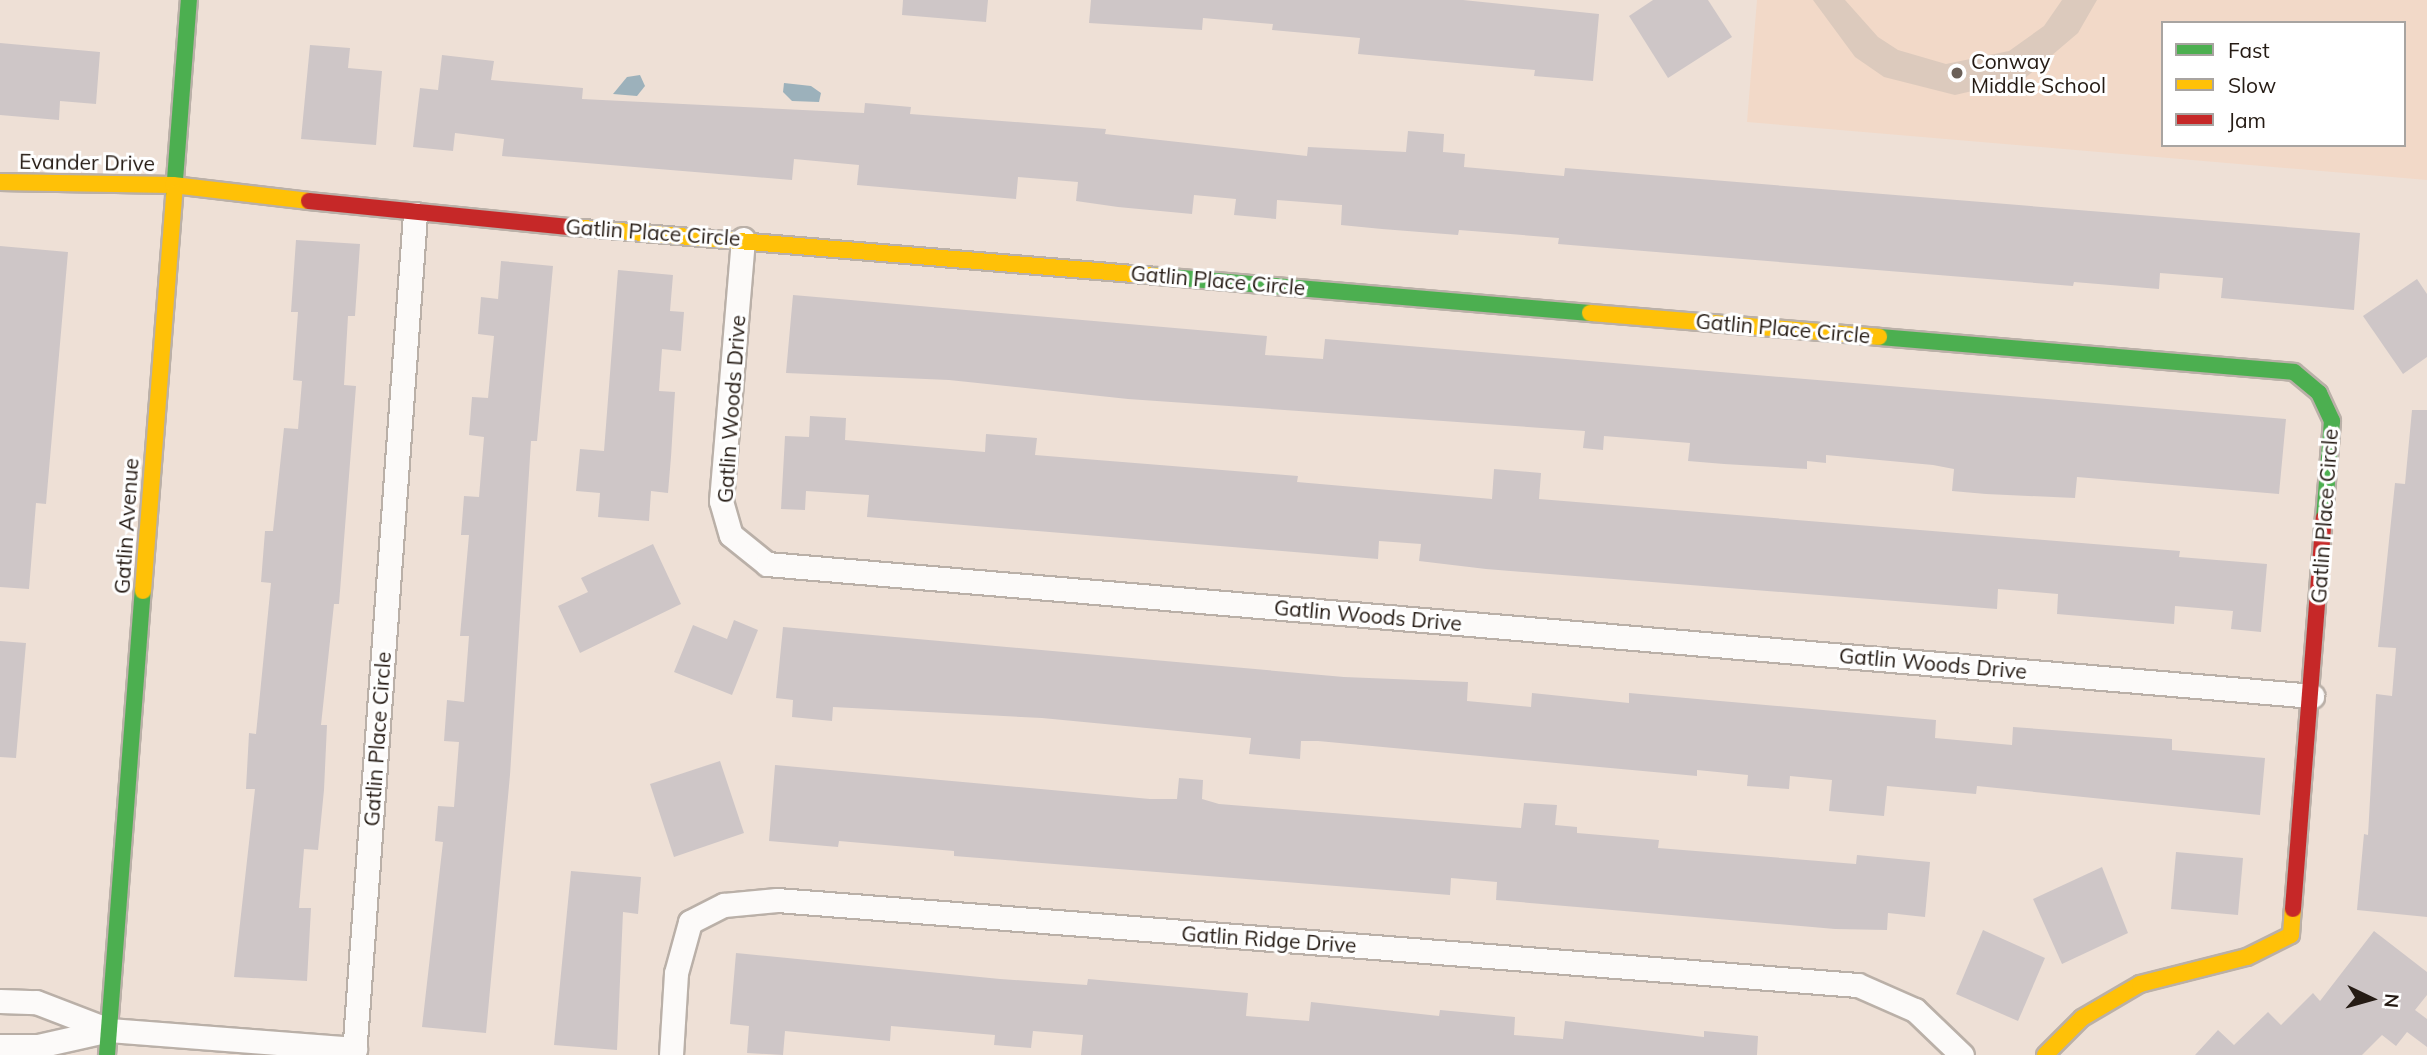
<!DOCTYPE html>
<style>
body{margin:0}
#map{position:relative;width:2427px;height:1055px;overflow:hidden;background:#eee0d6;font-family:Mulish,sans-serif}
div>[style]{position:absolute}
.built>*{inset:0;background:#f2d9c8}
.green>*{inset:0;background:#dccabd}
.water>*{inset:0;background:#9cb1bb}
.building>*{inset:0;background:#cec6c7}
.roads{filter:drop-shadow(2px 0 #bab0a8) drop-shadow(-2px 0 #bab0a8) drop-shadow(0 2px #bab0a8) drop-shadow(0 -2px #bab0a8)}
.street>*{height:23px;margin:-11.5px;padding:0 11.5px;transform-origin:11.5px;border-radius:11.5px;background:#fcfaf9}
.fast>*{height:16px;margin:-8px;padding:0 8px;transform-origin:8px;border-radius:8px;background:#4caf50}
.slow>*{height:16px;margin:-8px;padding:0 8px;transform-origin:8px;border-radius:8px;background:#ffc107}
.jam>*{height:16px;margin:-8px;padding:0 8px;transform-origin:8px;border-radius:8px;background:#c62828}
.dots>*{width:19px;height:19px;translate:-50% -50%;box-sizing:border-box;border:4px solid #fff;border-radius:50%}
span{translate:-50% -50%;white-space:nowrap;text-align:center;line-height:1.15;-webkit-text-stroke:6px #fff;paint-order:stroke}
.poi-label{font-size:21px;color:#251b14}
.left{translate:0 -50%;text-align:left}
.street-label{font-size:21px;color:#251b14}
.legend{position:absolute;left:2161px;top:21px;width:245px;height:126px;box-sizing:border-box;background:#fff;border:2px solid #a8a4a1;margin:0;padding:9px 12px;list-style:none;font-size:21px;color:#251b14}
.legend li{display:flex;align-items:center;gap:14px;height:35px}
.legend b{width:35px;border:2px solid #a8a4a1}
.north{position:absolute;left:2336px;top:964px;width:70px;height:70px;-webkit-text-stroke:5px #fff;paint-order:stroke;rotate:95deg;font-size:19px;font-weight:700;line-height:28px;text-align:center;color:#251b14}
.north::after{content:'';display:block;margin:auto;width:24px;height:32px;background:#251b14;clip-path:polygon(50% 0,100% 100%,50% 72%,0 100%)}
</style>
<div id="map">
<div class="built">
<div style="clip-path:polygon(evenodd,1757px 0,2427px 0,2427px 180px,1747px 122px,1757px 0,2163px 23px,2404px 23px,2404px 145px,2163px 145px,2163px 23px)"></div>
</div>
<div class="green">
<div style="clip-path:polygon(1813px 0,1845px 0,1878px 37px,1898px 50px,1946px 64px,2009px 51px,2044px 26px,2062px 0,2097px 0,2078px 33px,2024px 79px,1955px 95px,1884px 77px,1855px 57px)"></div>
</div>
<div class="water">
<div style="clip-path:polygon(640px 75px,645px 86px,637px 96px,613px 94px,627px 77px)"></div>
<div style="clip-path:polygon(784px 83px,811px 86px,821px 93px,819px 102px,792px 101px,783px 92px)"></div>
</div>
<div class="building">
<div style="clip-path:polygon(903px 0,988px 0,986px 22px,902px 15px)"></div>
<div style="clip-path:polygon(1091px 0,1463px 0,1599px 14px,1593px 81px,1534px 76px,1535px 70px,1358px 54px,1360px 38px,1272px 30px,1273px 24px,1203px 18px,1202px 30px,1089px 23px)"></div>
<div style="clip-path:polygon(1653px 0,1708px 0,1732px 37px,1668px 78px,1629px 16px)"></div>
<div style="clip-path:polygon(0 43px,100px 52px,96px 104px,60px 101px,59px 120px,0 115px)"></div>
<div style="clip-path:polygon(310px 45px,350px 48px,348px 68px,382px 71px,376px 145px,301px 139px)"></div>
<div style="clip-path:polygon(442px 55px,494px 61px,491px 80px,583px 88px,582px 99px,864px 113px,865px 103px,911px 107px,910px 114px,1106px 129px,1105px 134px,1307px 156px,1308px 147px,1406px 152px,1408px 131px,1444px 134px,1443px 152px,1465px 154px,1464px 167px,1564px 176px,1565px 168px,2360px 233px,2354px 310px,2221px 298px,2223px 278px,2160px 273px,2159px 289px,2074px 282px,2073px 286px,1558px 244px,1559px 238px,1459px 230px,1458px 235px,1382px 229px,1341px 225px,1342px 205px,1277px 200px,1276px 219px,1234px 215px,1236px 199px,1194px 195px,1192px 214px,1118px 207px,1076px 201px,1078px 182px,1018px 177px,1016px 199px,857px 185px,859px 165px,794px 159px,792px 180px,502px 156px,504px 139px,455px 133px,453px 151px,413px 147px,420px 88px,438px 90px)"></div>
<div style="clip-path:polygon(296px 240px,360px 244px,355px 316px,348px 316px,344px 385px,356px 386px,339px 604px,334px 604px,321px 725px,327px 725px,324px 790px,318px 850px,304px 849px,299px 908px,311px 908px,307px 981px,234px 977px,255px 789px,246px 789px,249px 733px,256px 734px,271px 583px,261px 582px,265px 531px,273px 531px,284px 428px,298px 429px,302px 381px,293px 380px,298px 312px,291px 312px)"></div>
<div style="clip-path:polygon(0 246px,68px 252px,46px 504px,36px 503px,29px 589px,0 587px)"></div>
<div style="clip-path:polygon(501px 261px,553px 266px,537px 441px,531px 441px,510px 775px,486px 1033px,422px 1027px,443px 842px,435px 841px,438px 806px,454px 807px,459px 742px,444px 741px,447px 700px,464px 702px,469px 636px,460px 636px,469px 535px,461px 535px,464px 496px,479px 497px,484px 437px,469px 435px,472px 397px,488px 398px,494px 336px,478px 334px,481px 297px,498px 299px)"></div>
<div style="clip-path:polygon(618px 270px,673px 275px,670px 311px,684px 312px,681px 351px,662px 349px,659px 391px,675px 392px,671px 457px,668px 493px,651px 491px,649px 521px,598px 517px,600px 493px,576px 491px,580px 449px,604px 451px)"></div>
<div style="clip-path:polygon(2417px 279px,2427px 294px,2427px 357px,2403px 374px,2363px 316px)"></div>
<div style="clip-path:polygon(793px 295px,1267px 336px,1265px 355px,1323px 359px,1325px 339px,2286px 419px,2279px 494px,2077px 477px,2075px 498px,1986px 494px,1952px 491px,1954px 469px,1933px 465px,1826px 455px,1826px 463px,1807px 461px,1807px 469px,1724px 464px,1688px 461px,1690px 443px,1604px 436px,1603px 450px,1583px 448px,1585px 431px,1128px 399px,949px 380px,786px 373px)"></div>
<div style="clip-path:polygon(2412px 410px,2427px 410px,2427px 917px,2357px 910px,2364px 834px,2368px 835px,2376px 694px,2392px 696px,2396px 648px,2378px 647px,2395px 483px,2405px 484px)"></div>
<div style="clip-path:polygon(810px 416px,846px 418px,845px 440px,985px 452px,986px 434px,1037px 438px,1035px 455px,1298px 476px,1297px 482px,1492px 499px,1494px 469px,1541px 473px,1539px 499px,2180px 551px,2179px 557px,2267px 564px,2261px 632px,2231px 629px,2233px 611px,2175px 606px,2174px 624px,2057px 614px,2058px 594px,1998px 589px,1997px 609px,1486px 569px,1419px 561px,1421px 544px,1379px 541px,1378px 559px,867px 517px,869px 495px,806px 491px,805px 510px,781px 509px,785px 436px,809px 437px)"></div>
<div style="clip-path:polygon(653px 544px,681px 604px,580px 653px,558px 606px,588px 592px,581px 578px)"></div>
<div style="clip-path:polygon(734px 620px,758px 630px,732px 695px,674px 672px,693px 625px,727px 639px)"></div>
<div style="clip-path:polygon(783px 627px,1344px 677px,1468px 682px,1467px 701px,1531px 707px,1532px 693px,1629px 703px,1629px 693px,1936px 720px,1935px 738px,2012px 745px,2013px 727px,2172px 739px,2172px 750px,2265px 758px,2260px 815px,1977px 786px,1976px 794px,1887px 786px,1884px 816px,1829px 811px,1832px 780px,1790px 776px,1789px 789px,1747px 786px,1748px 775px,1697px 770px,1697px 776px,1318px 741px,1301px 741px,1300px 759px,1249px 754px,1251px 738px,1042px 718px,833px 707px,832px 721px,792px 717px,793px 700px,776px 698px)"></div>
<div style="clip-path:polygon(0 641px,26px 643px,16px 758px,0 757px)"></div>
<div style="clip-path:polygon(720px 761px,744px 833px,674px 857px,650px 784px)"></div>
<div style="clip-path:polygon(775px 765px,1150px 799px,1177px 799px,1179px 778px,1203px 780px,1202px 799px,1219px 804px,1521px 828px,1524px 803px,1557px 805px,1555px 825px,1577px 827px,1577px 833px,1659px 840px,1658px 848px,1856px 864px,1857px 855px,1930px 862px,1925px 917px,1888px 913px,1887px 930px,1835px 929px,1496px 900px,1497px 882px,1451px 878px,1450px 895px,954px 856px,954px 851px,839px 841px,838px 847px,769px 841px)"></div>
<div style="clip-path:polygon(2176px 852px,2243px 858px,2238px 915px,2171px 909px)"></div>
<div style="clip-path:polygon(2102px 867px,2128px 933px,2062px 964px,2033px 899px)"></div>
<div style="clip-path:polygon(571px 871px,641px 877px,638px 914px,623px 912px,617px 1050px,554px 1045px)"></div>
<div style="clip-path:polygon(1983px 930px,2045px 958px,2018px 1021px,1956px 994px)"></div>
<div style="clip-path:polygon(2374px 931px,2427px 972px,2427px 995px,2415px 1010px,2427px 1019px,2427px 1047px,2407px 1032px,2396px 1046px,2382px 1035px,2362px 1055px,2195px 1055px,2218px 1030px,2234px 1045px,2268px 1012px,2281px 1025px,2313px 993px,2320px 1001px)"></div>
<div style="clip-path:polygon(736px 953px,1000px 979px,1087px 985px,1088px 979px,1248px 993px,1246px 1016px,1309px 1021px,1311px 1002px,1439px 1016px,1440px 1010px,1515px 1017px,1514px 1035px,1563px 1039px,1565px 1021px,1704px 1037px,1704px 1031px,1758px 1036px,1757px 1055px,1081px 1055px,1083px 1035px,1033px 1031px,1031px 1048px,994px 1045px,995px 1035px,891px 1026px,890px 1041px,785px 1031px,783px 1055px,747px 1053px,749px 1026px,730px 1024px)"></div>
</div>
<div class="roads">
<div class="street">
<div style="left:743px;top:239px;width:263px;rotate:94.8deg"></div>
<div style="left:721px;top:501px;width:35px;rotate:74deg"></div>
<div style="left:731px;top:535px;width:46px;rotate:38.9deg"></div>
<div style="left:767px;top:564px;width:1551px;rotate:4.88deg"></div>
<div style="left:0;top:1001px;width:36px;rotate:2deg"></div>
<div style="left:36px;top:1002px;width:78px;rotate:21deg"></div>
<div style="left:0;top:1046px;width:38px"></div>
<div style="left:38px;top:1046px;width:73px;rotate:-12.7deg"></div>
<div style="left:109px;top:1030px;width:247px;rotate:4.4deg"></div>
<div style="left:354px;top:1055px;width:843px;rotate:-85.85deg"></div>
<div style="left:671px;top:1055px;width:82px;rotate:-86.5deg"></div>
<div style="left:676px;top:973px;width:53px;rotate:-74.6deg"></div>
<div style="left:690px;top:922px;width:38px;rotate:-27deg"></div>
<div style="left:724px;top:905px;width:53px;rotate:-5.4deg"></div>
<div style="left:777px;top:900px;width:1084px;rotate:4.5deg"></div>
<div style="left:1858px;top:985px;width:62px;rotate:23.7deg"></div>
<div style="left:1915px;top:1010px;width:65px;rotate:43.8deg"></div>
</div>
<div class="fast">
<div style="left:174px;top:193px;width:194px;rotate:-85.6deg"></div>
<div style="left:1157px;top:276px;width:435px;rotate:4.9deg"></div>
<div style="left:1879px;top:337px;width:416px;rotate:4.8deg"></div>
<div style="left:2294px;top:372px;width:33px;rotate:40deg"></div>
<div style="left:2319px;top:393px;width:31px;rotate:65deg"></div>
<div style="left:2332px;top:421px;width:97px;rotate:94.7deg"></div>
<div style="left:107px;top:1055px;width:465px;rotate:-85.6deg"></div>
</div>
<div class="slow">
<div style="left:0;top:182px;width:173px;rotate:1deg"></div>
<div style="left:173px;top:185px;width:137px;rotate:6.7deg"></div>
<div style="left:571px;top:227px;width:588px;rotate:4.78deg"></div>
<div style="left:1590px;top:313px;width:290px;rotate:4.7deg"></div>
<div style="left:143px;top:591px;width:399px;rotate:-85.5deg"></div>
<div style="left:2045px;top:1055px;width:52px;rotate:-45deg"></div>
<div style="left:2082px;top:1018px;width:67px;rotate:-30.4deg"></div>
<div style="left:2140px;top:984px;width:110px;rotate:-14.2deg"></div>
<div style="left:2247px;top:957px;width:49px;rotate:-26.6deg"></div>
<div style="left:2291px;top:935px;width:26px;rotate:-86deg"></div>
</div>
<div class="jam">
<div style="left:309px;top:201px;width:263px;rotate:5.7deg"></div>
<div style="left:2293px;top:909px;width:392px;rotate:-85.5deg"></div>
</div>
</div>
<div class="dots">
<div style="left:1957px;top:73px;background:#6b6058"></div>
</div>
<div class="poi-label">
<span class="left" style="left:1971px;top:73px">Conway<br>Middle School</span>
</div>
<div class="street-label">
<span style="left:87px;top:162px;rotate:1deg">Evander Drive</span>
<span style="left:653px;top:232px;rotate:4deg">Gatlin Place Circle</span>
<span style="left:1218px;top:280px;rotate:5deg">Gatlin Place Circle</span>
<span style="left:1783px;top:328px;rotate:5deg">Gatlin Place Circle</span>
<span style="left:731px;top:409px;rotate:-86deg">Gatlin Woods Drive</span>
<span style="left:2324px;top:516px;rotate:-86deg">Gatlin Place Circle</span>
<span style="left:126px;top:526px;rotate:-86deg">Gatlin Avenue</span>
<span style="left:1368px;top:615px;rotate:5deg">Gatlin Woods Drive</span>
<span style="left:1933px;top:663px;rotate:5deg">Gatlin Woods Drive</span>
<span style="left:377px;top:739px;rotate:-86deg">Gatlin Place Circle</span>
<span style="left:1269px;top:939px;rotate:4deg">Gatlin Ridge Drive</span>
</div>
<ul class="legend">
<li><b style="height:9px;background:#4caf50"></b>Fast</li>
<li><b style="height:9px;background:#ffc107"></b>Slow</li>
<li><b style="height:9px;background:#c62828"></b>Jam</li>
</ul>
<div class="north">N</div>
</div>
